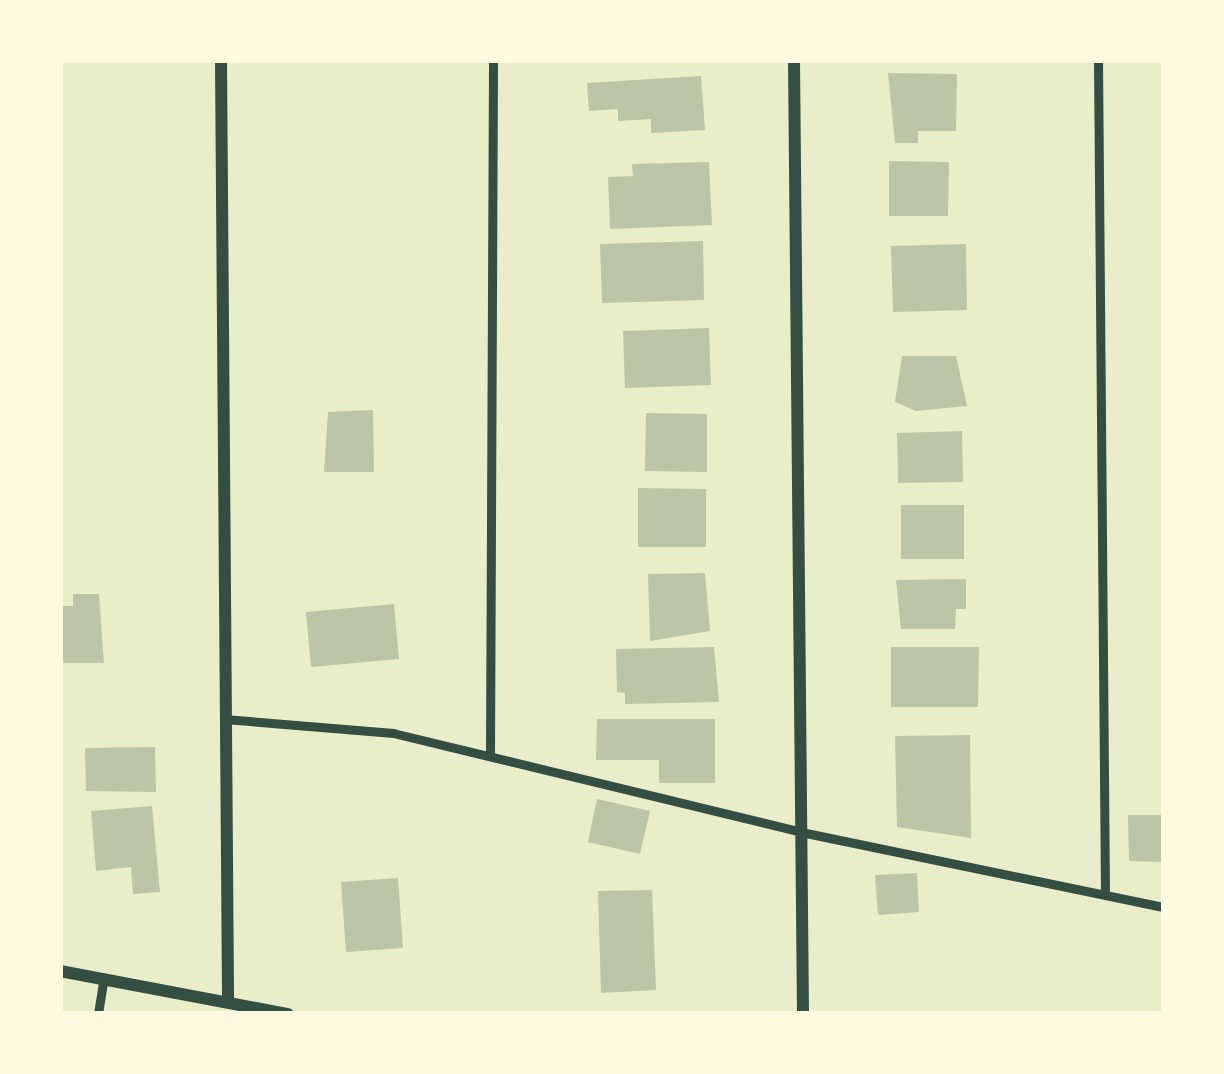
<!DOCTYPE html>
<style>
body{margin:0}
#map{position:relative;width:1224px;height:1074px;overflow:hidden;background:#e9edc9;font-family:Bitter,serif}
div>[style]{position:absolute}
.building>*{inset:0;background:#bcc5a7}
.service>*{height:9px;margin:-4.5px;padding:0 4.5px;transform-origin:4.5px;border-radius:4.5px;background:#344e41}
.minor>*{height:12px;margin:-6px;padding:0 6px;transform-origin:6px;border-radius:6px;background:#344e41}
span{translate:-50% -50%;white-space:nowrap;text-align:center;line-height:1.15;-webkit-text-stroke:9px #fefae0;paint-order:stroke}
.frame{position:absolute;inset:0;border:63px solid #fefae0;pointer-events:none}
</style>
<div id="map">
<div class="building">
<div style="clip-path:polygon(888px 73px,957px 74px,956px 131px,918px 131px,918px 143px,895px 143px)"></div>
<div style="clip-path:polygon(701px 76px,705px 130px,651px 133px,651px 119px,618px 121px,618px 109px,589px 111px,587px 83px)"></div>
<div style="clip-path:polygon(889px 161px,949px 162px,948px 216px,889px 216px)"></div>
<div style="clip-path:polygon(709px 162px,712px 225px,610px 229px,608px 177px,633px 176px,632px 164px)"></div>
<div style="clip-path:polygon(703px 241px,704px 300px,602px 303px,600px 244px)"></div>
<div style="clip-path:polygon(966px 244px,967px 310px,893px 312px,891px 246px)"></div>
<div style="clip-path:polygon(709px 328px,711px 385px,625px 388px,623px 331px)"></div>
<div style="clip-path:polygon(902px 356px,956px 356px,967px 406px,916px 411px,895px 402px)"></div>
<div style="clip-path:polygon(373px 410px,374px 472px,324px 472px,328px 412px)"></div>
<div style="clip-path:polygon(646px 413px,707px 414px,707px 472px,645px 471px)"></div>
<div style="clip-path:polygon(962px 431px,963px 482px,898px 483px,897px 433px)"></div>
<div style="clip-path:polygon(638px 488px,706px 489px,706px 547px,638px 547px)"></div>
<div style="clip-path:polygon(901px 505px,964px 505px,964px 559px,901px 559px)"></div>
<div style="clip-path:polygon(705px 573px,710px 631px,650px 641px,648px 574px)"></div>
<div style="clip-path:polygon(966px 579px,966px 609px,956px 609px,955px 629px,901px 629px,896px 580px)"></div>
<div style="clip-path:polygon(73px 594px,99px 594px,104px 663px,60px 663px,60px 606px,73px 606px)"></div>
<div style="clip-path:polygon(394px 604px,399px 659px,311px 667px,306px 612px)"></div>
<div style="clip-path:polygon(714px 647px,719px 702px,625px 704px,625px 693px,617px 692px,616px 649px)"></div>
<div style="clip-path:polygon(891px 647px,979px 647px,978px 707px,891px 707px)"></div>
<div style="clip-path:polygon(597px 719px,715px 719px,715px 783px,659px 783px,659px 760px,596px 760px)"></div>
<div style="clip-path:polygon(970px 735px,971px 838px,897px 827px,895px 736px)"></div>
<div style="clip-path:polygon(155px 747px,156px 792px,86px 791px,85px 748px)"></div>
<div style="clip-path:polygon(597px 799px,650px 811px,640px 854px,588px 842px)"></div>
<div style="clip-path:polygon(152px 806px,160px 892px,133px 894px,131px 867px,96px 871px,91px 811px)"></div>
<div style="clip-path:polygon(1128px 815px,1164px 815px,1164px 862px,1129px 861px)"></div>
<div style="clip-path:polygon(917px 873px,919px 912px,878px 915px,875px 875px)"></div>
<div style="clip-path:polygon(398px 878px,403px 948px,346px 952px,341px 882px)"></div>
<div style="clip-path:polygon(652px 890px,656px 990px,601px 993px,598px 891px)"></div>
</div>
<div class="service">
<div style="left:1098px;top:60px;width:830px;rotate:89.52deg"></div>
<div style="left:224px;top:719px;width:170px;rotate:4.7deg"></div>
<div style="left:393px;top:733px;width:420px;rotate:13.6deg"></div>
<div style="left:801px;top:832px;width:371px;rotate:11.7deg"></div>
<div style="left:490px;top:753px;width:693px;rotate:-89.75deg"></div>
<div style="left:98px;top:1014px;width:32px;rotate:-81deg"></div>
</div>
<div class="minor">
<div style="left:221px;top:60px;width:941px;rotate:89.57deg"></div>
<div style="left:794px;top:60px;width:954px;rotate:89.46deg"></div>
<div style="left:60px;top:971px;width:232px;rotate:10.7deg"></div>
</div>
<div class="frame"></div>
</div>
